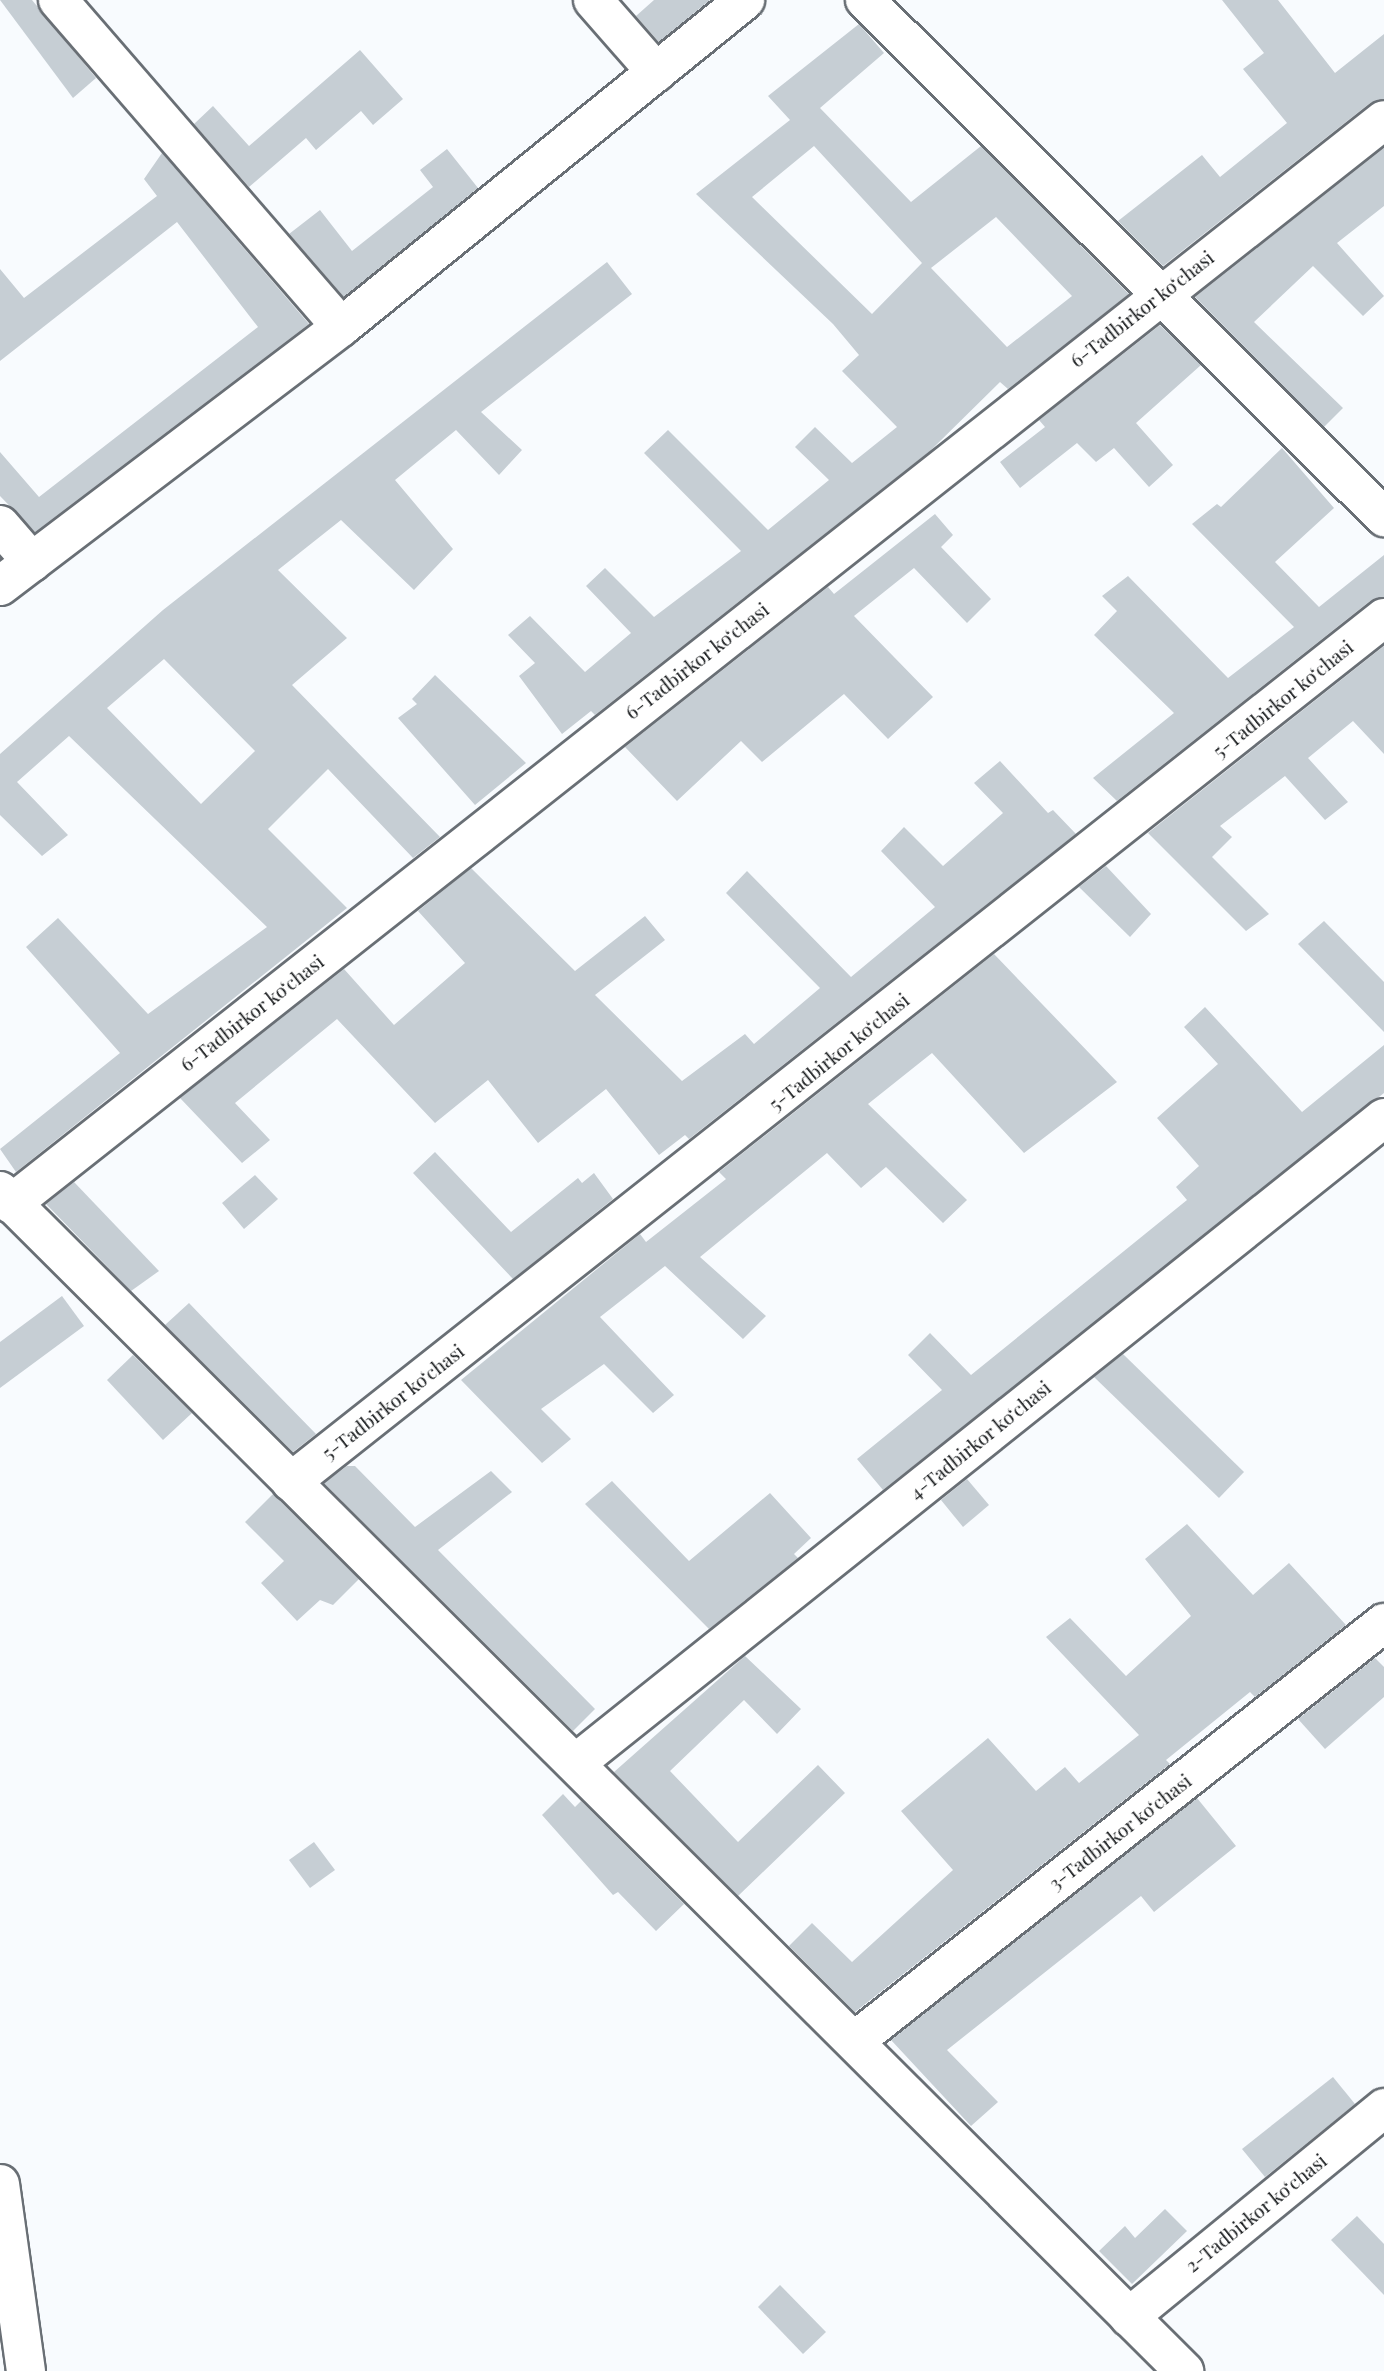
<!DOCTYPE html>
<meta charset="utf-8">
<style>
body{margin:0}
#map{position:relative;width:1384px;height:2371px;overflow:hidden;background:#f8fbfe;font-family:"Playfair Display",serif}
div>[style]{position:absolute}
.building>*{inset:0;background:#c6ced4}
.roads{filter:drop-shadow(2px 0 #696f75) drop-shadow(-2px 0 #696f75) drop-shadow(0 2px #696f75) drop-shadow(0 -2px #696f75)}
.minor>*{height:38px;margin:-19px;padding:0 19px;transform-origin:19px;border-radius:19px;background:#fff}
span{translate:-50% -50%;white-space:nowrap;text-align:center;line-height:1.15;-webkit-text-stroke:5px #fff;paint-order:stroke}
.street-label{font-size:19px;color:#141719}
</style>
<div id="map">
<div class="building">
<div style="clip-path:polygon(0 0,32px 0,96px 78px,73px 98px)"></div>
<div style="clip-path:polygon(654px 0,710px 0,659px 42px,636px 16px)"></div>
<div style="clip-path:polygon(1222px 0,1278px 0,1335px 73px,1384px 34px,1384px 99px,1370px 103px,1163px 266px,1118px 221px,1202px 155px,1220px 177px,1287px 123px,1243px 69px,1264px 53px)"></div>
<div style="clip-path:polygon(evenodd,859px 24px,884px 53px,820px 108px,911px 202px,981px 146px,1129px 294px,1008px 389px,1000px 382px,930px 451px,595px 715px,591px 711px,562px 734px,519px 676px,535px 663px,508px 635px,530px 616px,585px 672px,631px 633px,586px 586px,605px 568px,654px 617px,741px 551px,644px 453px,668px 430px,768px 530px,829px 480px,795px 447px,815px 427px,852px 463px,897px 427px,842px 371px,859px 355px,833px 324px,696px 194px,790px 120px,768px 96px,859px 24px,814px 146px,922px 263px,872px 314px,752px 197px,814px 146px,859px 24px,996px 217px,1072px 296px,1007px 347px,931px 268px,996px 217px)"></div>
<div style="clip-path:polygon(360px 50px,403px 99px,373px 125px,361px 111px,316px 150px,306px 138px,249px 187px,194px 124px,213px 106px,249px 146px)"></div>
<div style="clip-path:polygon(1384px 148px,1384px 206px,1337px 243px,1384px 296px,1363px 316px,1313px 266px,1254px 322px,1343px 408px,1324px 427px,1195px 297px)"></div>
<div style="clip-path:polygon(447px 149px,478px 188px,344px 297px,289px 234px,320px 210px,352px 251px,433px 187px,420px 170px)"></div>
<div style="clip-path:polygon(162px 153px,309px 324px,35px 532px,0 496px,0 452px,39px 497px,258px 327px,177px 222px,0 361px,0 269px,24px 298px,157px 196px,144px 179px)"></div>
<div style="clip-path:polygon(evenodd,607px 262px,632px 294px,481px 412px,522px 450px,499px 475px,456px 430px,395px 480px,453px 549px,414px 590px,341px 520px,278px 570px,347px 638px,292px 685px,440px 837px,413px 858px,328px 769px,268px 829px,347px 908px,16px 1172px,0 1149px,120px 1053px,26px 947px,58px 918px,148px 1014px,267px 927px,69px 736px,17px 782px,68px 835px,42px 856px,0 815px,0 754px,163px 610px,607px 262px,164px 659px,255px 751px,201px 804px,107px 708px,164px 659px)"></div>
<div style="clip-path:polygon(1160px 325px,1201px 365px,1136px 423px,1173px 465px,1149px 487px,1114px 448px,1096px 462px,1077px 443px,1020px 488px,1000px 462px,1045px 427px,1039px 420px)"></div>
<div style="clip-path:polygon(1282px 448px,1334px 508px,1275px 562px,1319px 607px,1384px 555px,1384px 597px,1370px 601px,1117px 801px,1093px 778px,1174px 713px,1094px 635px,1117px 611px,1102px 596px,1128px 576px,1228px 678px,1294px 627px,1192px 524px,1217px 504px,1221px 507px)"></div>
<div style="clip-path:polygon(935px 514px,953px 535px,941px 547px,991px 599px,967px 623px,914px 568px,854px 616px,933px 697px,888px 739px,844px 694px,762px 762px,741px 741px,677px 801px,625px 747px,828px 587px,834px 594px)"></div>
<div style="clip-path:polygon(1384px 646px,1384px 754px,1353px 721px,1308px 758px,1348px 802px,1325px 820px,1285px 776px,1220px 826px,1232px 837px,1212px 857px,1269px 914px,1246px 931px,1148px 833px)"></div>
<div style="clip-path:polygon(435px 675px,526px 763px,475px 805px,398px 718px,417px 704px,412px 699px)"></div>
<div style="clip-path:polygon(1000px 761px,1048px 813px,1053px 810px,1076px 834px,689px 1139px,685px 1135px,659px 1155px,606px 1089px,538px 1143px,488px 1080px,435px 1123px,337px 1019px,235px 1103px,270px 1140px,242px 1163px,180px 1098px,344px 969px,394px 1025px,465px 963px,418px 911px,471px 868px,575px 971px,645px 916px,665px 940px,595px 995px,682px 1081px,745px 1034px,754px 1044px,820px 988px,726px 893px,747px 871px,851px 977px,935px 907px,881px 851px,904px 827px,943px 866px,1003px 813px,974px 783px)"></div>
<div style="clip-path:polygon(1106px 866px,1151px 914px,1130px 937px,1079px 887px)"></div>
<div style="clip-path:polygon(1324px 921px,1384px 982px,1384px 1032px,1298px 944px)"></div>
<div style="clip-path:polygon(994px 954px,1117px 1082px,1024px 1153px,932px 1053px,868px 1104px,967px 1200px,943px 1223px,886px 1167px,861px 1188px,827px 1153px,700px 1257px,766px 1316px,743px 1339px,665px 1266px,600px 1317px,674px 1395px,653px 1413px,604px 1364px,541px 1409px,571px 1439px,542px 1463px,461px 1380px,640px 1234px,646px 1242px,726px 1179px,719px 1172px)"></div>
<div style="clip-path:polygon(1205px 1007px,1302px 1112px,1384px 1045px,1384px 1093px,883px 1490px,857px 1459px,942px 1390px,908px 1355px,930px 1333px,971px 1375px,1187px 1200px,1176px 1187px,1199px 1166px,1157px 1118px,1218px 1064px,1184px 1027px)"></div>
<div style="clip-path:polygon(435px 1152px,511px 1232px,578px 1178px,582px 1183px,594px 1173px,613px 1199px,513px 1279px,413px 1173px)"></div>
<div style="clip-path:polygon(255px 1175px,278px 1199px,244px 1229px,222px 1203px)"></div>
<div style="clip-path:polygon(74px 1182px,159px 1271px,131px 1291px,46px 1204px)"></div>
<div style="clip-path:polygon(62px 1296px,84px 1326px,0 1388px,0 1342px)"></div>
<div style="clip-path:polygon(189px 1303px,237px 1353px,316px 1434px,293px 1452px,165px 1325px)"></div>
<div style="clip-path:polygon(1123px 1354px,1244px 1472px,1219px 1498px,1094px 1377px)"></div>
<div style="clip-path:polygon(133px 1355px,192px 1413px,163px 1440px,107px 1380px)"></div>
<div style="clip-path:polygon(347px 1466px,355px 1466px,415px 1527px,491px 1471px,512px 1492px,438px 1550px,595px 1709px,573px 1731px,324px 1483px)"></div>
<div style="clip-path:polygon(967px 1479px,989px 1505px,963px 1527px,941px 1500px)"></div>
<div style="clip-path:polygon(612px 1481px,689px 1561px,770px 1493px,811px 1538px,794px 1554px,798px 1558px,709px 1629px,585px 1504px)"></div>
<div style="clip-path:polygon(273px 1494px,359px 1579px,333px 1605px,320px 1600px,297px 1621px,261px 1583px,284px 1561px,245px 1522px)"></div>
<div style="clip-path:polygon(1187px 1524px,1253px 1595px,1289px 1563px,1346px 1625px,1255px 1697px,1250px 1692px,1166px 1760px,1170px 1764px,855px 2012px,789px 1946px,812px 1923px,852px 1962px,953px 1870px,901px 1811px,988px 1738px,1036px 1791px,1065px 1767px,1079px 1783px,1139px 1735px,1046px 1637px,1070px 1618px,1126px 1676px,1191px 1616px,1145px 1559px)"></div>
<div style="clip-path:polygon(745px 1656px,801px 1709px,777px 1734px,744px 1700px,670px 1771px,738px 1842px,818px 1765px,845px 1793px,738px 1896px,614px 1772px)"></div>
<div style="clip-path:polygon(1375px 1658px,1384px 1667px,1384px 1697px,1325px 1749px,1298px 1719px)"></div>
<div style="clip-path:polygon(563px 1794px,575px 1807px,581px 1801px,684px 1904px,656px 1931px,618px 1892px,613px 1895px,542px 1815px)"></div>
<div style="clip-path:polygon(1197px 1798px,1236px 1846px,1154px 1912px,1141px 1896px,947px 2050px,998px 2102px,971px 2126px,891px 2040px)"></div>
<div style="clip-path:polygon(314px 1842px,335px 1870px,310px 1888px,289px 1860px)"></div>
<div style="clip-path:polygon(1333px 2077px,1355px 2104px,1265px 2177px,1242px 2149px)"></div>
<div style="clip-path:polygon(1165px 2209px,1187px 2231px,1132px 2284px,1099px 2251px,1125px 2226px,1135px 2238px)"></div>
<div style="clip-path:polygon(1357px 2216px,1384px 2244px,1384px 2295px,1331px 2240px)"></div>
<div style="clip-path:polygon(780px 2285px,826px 2332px,803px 2354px,758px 2307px)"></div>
</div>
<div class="roads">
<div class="minor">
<div style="left:58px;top:0;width:432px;rotate:49.1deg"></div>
<div style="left:593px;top:0;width:96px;rotate:48.8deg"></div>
<div style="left:865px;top:0;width:733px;rotate:44.89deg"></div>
<div style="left:0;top:525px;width:49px;rotate:49.1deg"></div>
<div style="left:0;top:586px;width:428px;rotate:-37.2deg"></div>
<div style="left:341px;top:327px;width:520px;rotate:-38.99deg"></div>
<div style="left:0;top:1191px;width:1672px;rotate:44.9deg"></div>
<div style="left:11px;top:1204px;width:1749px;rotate:-38.29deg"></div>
<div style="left:291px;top:1482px;width:1393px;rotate:-38.33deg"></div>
<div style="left:576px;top:1763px;width:1034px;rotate:-38.6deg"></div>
<div style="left:856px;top:2040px;width:673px;rotate:-38.3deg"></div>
<div style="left:0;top:2184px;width:189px;rotate:82.1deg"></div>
<div style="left:1129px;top:2317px;width:330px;rotate:-39.3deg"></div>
</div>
</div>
<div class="street-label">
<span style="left:1142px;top:309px;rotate:-38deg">6-Tadbirkor koʻchasi</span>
<span style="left:697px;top:661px;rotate:-38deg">6-Tadbirkor koʻchasi</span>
<span style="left:1283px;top:699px;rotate:-39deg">5-Tadbirkor koʻchasi</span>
<span style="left:252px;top:1013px;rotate:-38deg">6-Tadbirkor koʻchasi</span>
<span style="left:839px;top:1052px;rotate:-39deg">5-Tadbirkor koʻchasi</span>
<span style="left:393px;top:1402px;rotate:-38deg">5-Tadbirkor koʻchasi</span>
<span style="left:980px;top:1440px;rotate:-39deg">4-Tadbirkor koʻchasi</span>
<span style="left:1120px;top:1832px;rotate:-38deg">3-Tadbirkor koʻchasi</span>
<span style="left:1256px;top:2213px;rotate:-39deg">2-Tadbirkor koʻchasi</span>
</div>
</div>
